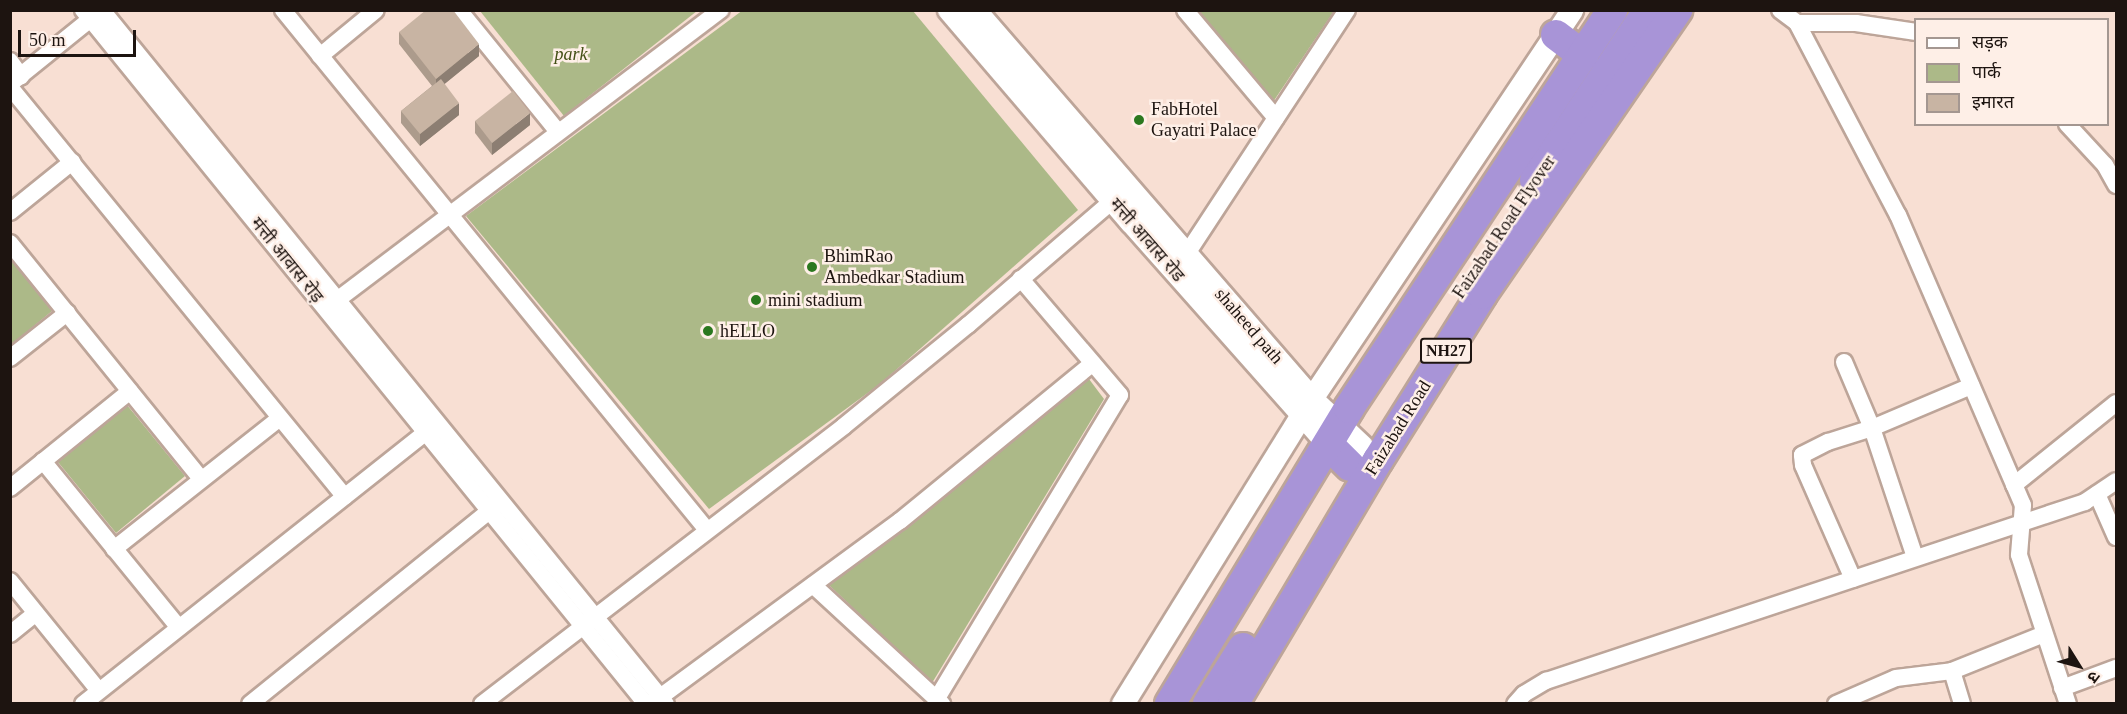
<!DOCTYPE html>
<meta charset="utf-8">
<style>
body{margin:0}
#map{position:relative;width:2127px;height:714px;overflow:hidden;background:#f8dfd3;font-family:"Times New Roman","Noto Sans Devanagari",serif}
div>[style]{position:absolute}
.green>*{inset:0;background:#acb988}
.roads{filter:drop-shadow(2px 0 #bda599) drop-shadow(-2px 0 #bda599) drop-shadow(0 2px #bda599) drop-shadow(0 -2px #bda599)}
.street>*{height:16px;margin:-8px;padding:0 8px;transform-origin:8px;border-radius:8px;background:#fff}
.secondary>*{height:22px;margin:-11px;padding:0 11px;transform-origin:11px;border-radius:11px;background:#fff}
.highway>*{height:30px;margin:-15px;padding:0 15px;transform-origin:15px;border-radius:15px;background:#a894d7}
.wall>*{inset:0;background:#ac9b8c}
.shaded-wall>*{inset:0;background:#8c7e72}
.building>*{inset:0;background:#c8b4a3}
.dots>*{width:16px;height:16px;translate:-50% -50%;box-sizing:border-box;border:3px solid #feefe7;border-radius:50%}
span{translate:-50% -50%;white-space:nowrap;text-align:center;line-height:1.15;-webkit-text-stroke:5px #feefe7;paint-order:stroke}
.shield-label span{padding:2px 4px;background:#feefe7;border:2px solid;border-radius:4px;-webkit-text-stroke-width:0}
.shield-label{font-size:16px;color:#1d1410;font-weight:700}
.park-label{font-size:18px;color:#445016;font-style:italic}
.poi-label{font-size:18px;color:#1d1410}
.left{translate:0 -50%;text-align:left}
.street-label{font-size:18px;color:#1d1410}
.frame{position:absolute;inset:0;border:12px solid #1d1410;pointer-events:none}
.legend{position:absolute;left:1914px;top:18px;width:195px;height:108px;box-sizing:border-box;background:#feefe7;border:2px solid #a49791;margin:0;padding:8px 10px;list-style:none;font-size:18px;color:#1d1410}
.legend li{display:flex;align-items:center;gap:12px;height:30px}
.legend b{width:30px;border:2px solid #a49791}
.north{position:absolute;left:2049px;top:636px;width:60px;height:60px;-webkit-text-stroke:4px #feefe7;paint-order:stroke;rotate:127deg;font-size:16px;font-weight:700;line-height:24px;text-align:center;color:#1d1410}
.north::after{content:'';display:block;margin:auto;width:21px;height:27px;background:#1d1410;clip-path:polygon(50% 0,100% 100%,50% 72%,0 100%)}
.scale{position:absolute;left:18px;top:30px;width:118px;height:27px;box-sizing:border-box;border:3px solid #1d1410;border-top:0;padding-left:8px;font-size:18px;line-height:21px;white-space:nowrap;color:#1d1410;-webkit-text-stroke:4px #feefe7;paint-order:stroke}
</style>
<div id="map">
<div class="green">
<div style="clip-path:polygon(743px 10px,913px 11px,1078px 210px,880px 384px,709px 509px,466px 216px)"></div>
<div style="clip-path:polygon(480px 11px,697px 11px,564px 116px)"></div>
<div style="clip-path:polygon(1196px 11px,1334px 11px,1273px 102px)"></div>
<div style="clip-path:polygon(11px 259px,52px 311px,11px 345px,10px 345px)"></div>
<div style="clip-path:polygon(1089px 379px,1104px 399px,932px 683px,828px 584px)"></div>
<div style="clip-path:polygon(127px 405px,185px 476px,116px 533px,58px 462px)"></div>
</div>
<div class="roads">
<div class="street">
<div style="left:83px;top:10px;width:894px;rotate:50.95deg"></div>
<div style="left:102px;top:10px;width:894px;rotate:50.9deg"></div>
<div style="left:283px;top:10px;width:671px;rotate:50.81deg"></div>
<div style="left:459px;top:10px;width:157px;rotate:50.9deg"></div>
<div style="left:1185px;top:10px;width:141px;rotate:49.9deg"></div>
<div style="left:1780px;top:10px;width:21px;rotate:37deg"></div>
<div style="left:1797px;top:23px;width:217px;rotate:62.3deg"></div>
<div style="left:1898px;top:215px;width:316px;rotate:66.7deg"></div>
<div style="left:2023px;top:505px;width:50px;rotate:94.6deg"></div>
<div style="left:2019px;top:555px;width:157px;rotate:71.8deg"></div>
<div style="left:1797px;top:23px;width:59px"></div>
<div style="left:1856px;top:23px;width:61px;rotate:8.5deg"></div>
<div style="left:320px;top:56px;width:72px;rotate:-39.4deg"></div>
<div style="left:10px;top:61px;width:19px;rotate:54deg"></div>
<div style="left:10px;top:84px;width:113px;rotate:-38.9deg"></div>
<div style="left:10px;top:87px;width:529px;rotate:50.75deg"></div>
<div style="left:2067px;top:124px;width:56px;rotate:47.2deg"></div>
<div style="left:2105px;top:165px;width:23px;rotate:61deg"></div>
<div style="left:10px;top:212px;width:80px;rotate:-38.9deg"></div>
<div style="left:10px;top:243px;width:304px;rotate:51deg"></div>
<div style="left:1186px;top:255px;width:293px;rotate:-56.7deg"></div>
<div style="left:337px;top:300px;width:481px;rotate:-37.1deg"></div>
<div style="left:10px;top:358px;width:73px;rotate:-38.3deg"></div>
<div style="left:1844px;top:362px;width:72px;rotate:67deg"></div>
<div style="left:1872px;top:428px;width:136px;rotate:71.6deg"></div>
<div style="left:43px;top:461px;width:215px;rotate:50.8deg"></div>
<div style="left:2014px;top:485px;width:131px;rotate:-38.8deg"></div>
<div style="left:10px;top:488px;width:154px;rotate:-38.9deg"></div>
<div style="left:2097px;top:494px;width:47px;rotate:66.2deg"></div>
<div style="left:114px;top:549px;width:211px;rotate:-38.3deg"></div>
<div style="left:1853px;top:579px;width:124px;rotate:-113.7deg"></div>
<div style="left:1803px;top:465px;width:10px;rotate:-96deg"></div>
<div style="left:1802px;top:455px;width:29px;rotate:-27deg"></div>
<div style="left:1828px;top:442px;width:46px;rotate:-17.7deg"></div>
<div style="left:1872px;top:428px;width:108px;rotate:-23deg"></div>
<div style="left:10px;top:581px;width:141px;rotate:51deg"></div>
<div style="left:813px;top:585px;width:176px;rotate:42.7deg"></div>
<div style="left:10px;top:634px;width:33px;rotate:-39deg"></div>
<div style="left:1952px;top:671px;width:34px;rotate:73deg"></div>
<div style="left:2062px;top:688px;width:58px;rotate:-20.3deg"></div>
<div style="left:936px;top:700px;width:356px;rotate:-58.9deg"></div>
<div style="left:1120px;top:395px;width:153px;rotate:-130.5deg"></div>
<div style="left:652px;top:703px;width:308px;rotate:-36.3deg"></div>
<div style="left:900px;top:521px;width:249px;rotate:-39.3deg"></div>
<div style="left:83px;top:704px;width:448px;rotate:-38.4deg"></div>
<div style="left:250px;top:704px;width:317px;rotate:-38.9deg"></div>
<div style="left:482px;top:704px;width:456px;rotate:-37.5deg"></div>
<div style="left:844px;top:426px;width:160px;rotate:-39.2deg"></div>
<div style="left:968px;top:325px;width:190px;rotate:-40.7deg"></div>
<div style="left:1515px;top:704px;width:13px;rotate:-48deg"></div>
<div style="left:1524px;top:694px;width:26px;rotate:-31deg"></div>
<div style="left:1546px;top:681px;width:568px;rotate:-18.37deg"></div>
<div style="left:2085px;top:502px;width:37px;rotate:-34deg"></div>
<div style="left:1836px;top:704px;width:65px;rotate:-23.4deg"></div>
<div style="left:1896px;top:678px;width:56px;rotate:-7.1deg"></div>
<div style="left:1952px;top:671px;width:99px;rotate:-21.9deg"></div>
</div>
<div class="secondary">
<div style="left:949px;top:10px;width:279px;rotate:49.4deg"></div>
<div style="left:1131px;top:222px;width:297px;rotate:48.4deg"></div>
<div style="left:975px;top:10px;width:515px;rotate:49.1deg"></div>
<div style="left:1312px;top:399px;width:69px;rotate:43.2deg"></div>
<div style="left:1123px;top:704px;width:359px;rotate:-58.2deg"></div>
<div style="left:1312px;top:399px;width:468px;rotate:-56.2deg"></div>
</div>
<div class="highway">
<div style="left:1556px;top:35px;width:34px;rotate:37deg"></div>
<div style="left:1535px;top:180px;width:205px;rotate:-56.2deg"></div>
<div style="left:1328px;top:444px;width:31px;rotate:45deg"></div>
<div style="left:1170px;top:704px;width:346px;rotate:-58.8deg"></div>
<div style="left:1349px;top:408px;width:477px;rotate:-56.5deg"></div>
<div style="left:1208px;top:704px;width:66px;rotate:-58deg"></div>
<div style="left:1233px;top:704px;width:284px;rotate:-59.3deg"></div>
<div style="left:1378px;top:460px;width:196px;rotate:-57.9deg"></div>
<div style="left:1482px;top:294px;width:345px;rotate:-55.5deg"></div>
</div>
</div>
<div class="wall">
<div style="clip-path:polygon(399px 32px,479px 56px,444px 84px,459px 115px,420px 146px,401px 123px,401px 111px,432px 86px,399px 44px)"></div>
<div style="clip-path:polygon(475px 121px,530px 125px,492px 155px,475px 133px)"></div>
</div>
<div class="shaded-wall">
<div style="clip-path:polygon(479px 44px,479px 56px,436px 91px,436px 79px)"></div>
<div style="clip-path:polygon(459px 103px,459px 115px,420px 146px,420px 134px)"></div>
<div style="clip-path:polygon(530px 113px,530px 125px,492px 155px,492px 143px)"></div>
</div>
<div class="building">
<div style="clip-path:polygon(426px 10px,453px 10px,479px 44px,436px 79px,399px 32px)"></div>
<div style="clip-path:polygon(441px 79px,459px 103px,420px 134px,401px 111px)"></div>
<div style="clip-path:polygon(513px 91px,530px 113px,492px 143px,475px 121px)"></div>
</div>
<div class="dots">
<div style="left:1139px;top:120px;background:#2b781f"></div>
<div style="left:812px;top:267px;background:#2b781f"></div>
<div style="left:756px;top:300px;background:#2b781f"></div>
<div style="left:708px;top:331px;background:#2b781f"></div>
</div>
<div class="shield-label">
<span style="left:1446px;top:351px">NH27</span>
</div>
<div class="park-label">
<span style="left:571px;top:54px">park</span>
</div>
<div class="poi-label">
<span class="left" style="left:1151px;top:120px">FabHotel<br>Gayatri Palace</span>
<span class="left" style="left:824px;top:267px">BhimRao<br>Ambedkar Stadium</span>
<span class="left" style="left:768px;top:300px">mini stadium</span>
<span class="left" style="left:720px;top:331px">hELLO</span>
</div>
<div class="street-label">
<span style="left:1504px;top:227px;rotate:-56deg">Faizabad Road Flyover</span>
<span style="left:1147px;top:240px;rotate:49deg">मंत्ती आवास रोड</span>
<span style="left:287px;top:260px;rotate:51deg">मंत्ती आवास रोड़</span>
<span style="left:1249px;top:326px;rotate:49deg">shaheed path</span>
<span style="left:1398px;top:428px;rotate:-58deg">Faizabad Road</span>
</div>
<div class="frame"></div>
<ul class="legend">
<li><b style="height:8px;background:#fff"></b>सड़क</li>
<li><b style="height:16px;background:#acb988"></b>पार्क</li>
<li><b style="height:16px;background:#c8b4a3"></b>इमारत</li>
</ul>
<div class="north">उ</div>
<div class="scale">50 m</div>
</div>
